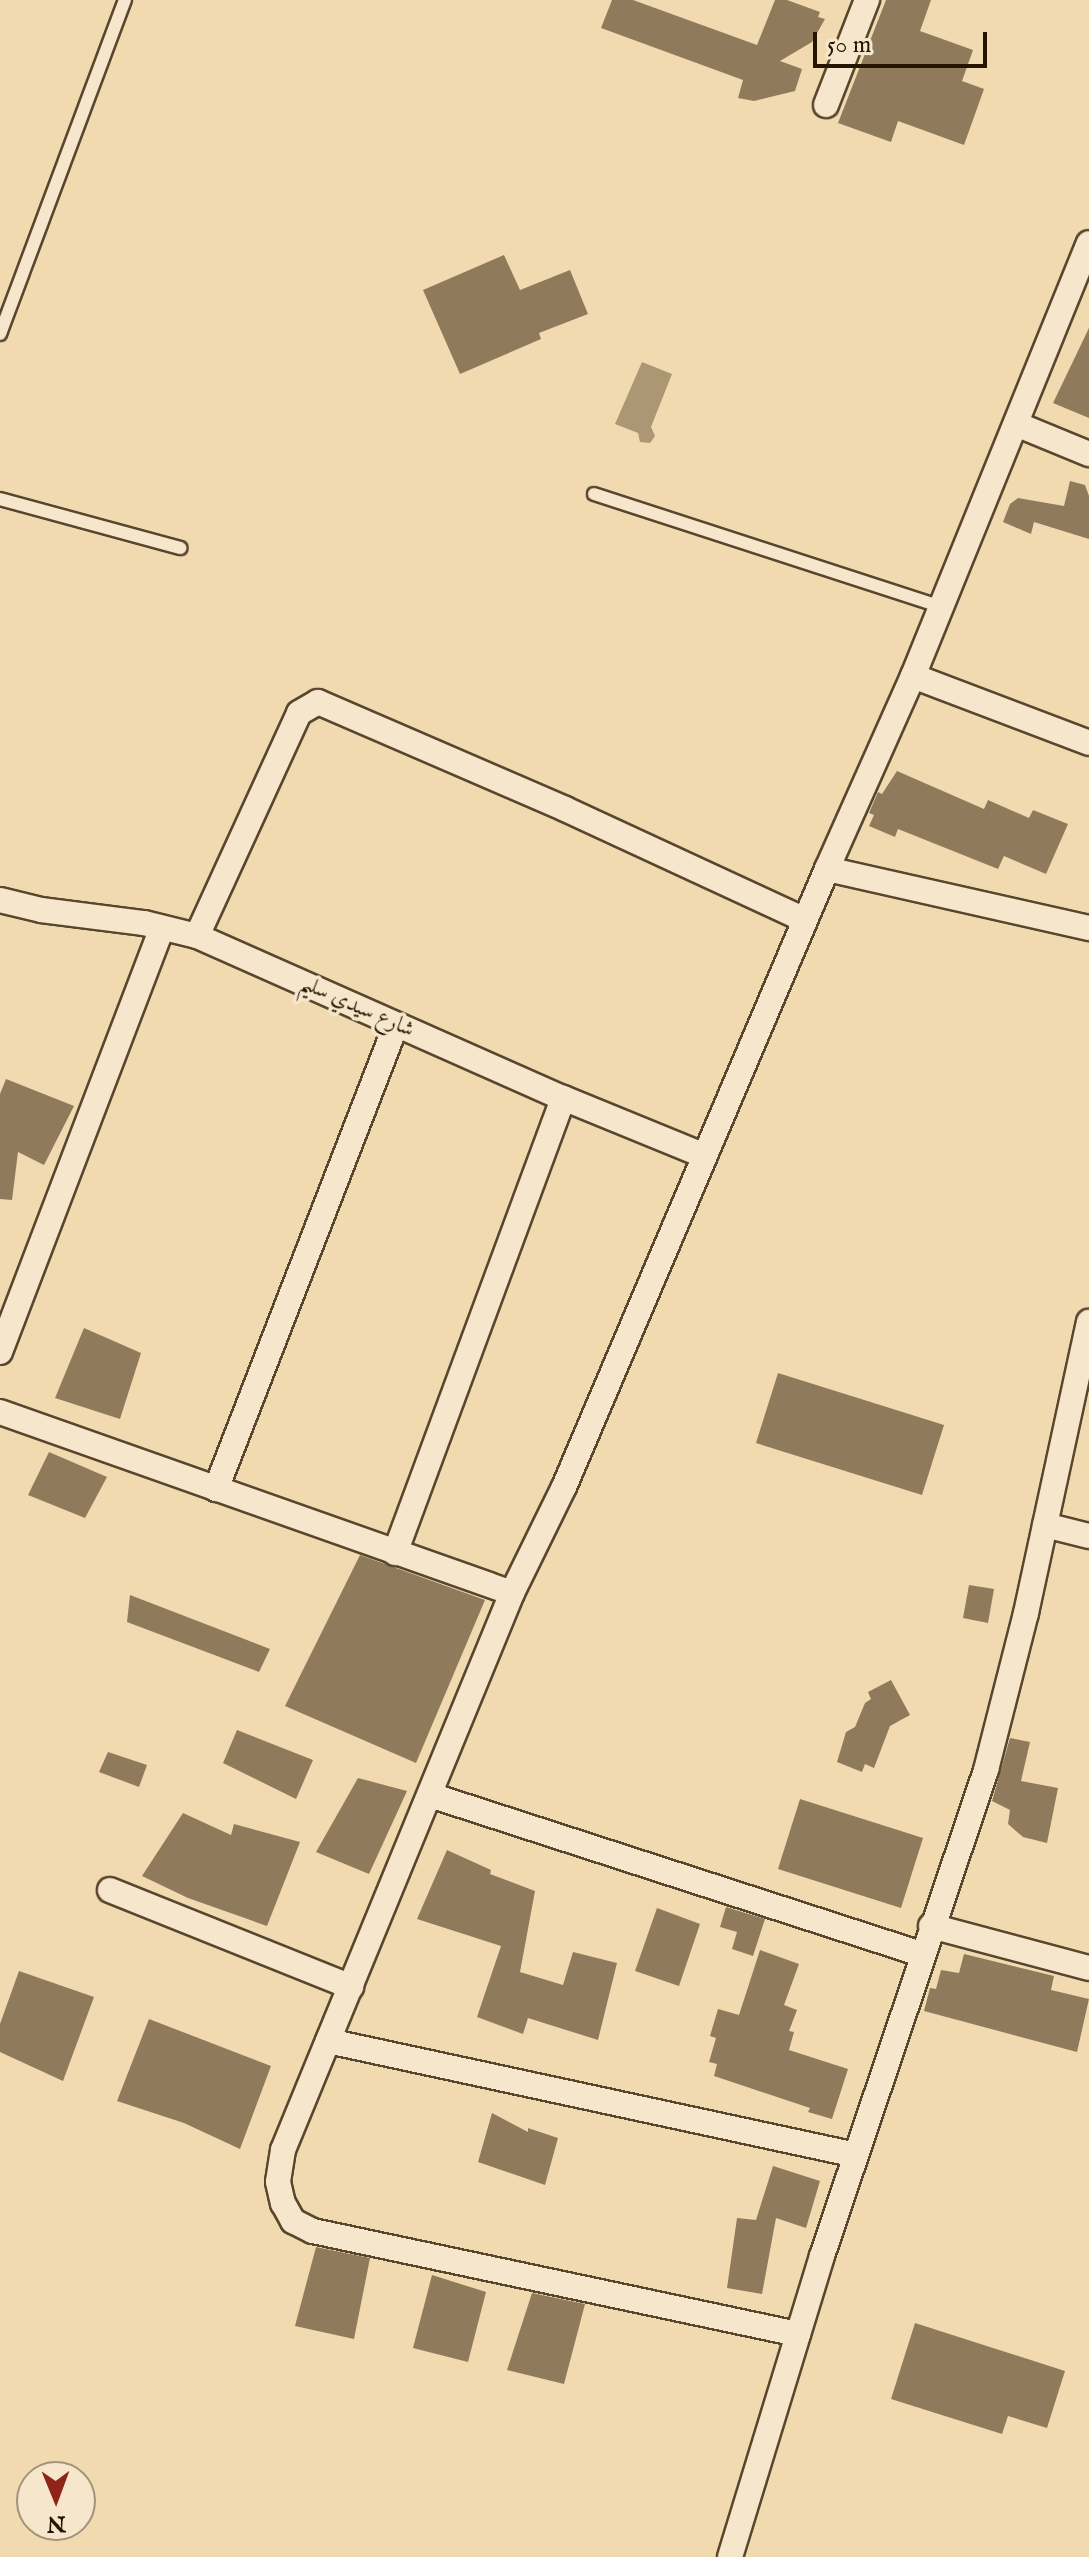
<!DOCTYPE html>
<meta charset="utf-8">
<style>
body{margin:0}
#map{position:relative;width:1089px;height:2557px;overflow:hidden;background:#f1dab0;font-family:"IM FELL English",Amiri,serif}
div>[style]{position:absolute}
.water>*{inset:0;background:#ac9774}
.building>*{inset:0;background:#8f7b5c}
.roads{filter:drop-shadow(2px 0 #58462d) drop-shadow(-2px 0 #58462d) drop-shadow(0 2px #58462d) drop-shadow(0 -2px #58462d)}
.lane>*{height:12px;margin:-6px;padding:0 6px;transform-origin:6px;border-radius:6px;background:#f6e7cc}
.street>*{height:24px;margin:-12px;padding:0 12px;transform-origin:12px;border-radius:12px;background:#f6e7cc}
span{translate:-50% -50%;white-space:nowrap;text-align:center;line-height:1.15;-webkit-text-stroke:7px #f6e7cc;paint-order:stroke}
.street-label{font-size:22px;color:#251401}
.north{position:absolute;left:16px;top:2461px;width:80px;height:80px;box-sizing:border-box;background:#f6e7cc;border:2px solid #a2937b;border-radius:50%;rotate:179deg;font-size:22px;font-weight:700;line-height:32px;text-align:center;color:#251401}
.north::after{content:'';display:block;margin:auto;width:28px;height:36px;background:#8f2418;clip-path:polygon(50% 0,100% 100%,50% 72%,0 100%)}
.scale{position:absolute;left:813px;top:32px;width:174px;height:36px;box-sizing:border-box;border:4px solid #251401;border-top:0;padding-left:10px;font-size:24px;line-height:28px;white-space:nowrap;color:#251401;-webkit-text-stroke:6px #f6e7cc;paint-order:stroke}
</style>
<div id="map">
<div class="water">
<div style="clip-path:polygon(642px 362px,672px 374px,651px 427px,655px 436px,650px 443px,640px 442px,638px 433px,615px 424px)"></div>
</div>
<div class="building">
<div style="clip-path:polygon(612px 0,633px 0,757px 45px,775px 0,787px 0,820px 12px,818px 17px,825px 19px,812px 42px,780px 61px,802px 69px,795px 91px,754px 101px,738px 98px,743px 80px,601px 28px)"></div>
<div style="clip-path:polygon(886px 0,931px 0,920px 31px,973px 50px,962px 81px,984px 89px,964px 145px,898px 121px,891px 142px,838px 123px)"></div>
<div style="clip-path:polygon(504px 255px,520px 290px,570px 270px,588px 314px,539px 333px,541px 339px,460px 374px,423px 290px)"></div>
<div style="clip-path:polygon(1089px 328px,1089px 418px,1053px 403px)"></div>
<div style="clip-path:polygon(1070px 481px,1085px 485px,1089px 496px,1089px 539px,1034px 522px,1031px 534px,1003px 522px,1010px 504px,1018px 498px,1064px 506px)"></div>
<div style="clip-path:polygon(897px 771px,984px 809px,988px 800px,1029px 818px,1033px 810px,1068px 824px,1046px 874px,1004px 856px,998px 869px,898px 829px,895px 837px,869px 826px,874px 815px,869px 813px,878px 792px,882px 794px)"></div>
<div style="clip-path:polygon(6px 1079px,74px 1106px,44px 1165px,18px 1152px,12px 1200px,0 1199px,0 1094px)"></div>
<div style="clip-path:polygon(84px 1328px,141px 1353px,120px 1419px,55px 1398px)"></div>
<div style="clip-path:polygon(778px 1373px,944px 1425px,922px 1495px,756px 1443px)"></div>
<div style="clip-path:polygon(49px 1452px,107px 1477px,85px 1518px,28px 1495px)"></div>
<div style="clip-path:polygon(360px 1555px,485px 1600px,416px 1763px,285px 1706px)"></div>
<div style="clip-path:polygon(969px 1585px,994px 1589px,988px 1623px,963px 1618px)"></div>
<div style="clip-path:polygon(130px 1595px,270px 1649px,259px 1672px,127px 1622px)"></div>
<div style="clip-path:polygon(891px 1680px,910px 1715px,890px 1726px,874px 1768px,865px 1764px,862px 1772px,837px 1762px,846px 1732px,855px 1727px,865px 1703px,871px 1699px,868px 1692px)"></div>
<div style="clip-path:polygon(237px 1730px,313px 1760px,296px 1799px,223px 1763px)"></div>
<div style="clip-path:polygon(1010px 1738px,1030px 1742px,1021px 1781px,1058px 1788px,1047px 1843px,1023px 1837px,1008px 1824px,1010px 1810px,992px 1801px)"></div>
<div style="clip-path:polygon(108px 1752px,147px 1765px,139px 1787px,99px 1772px)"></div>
<div style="clip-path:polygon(358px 1778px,407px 1791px,369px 1874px,316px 1852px)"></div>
<div style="clip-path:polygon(800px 1799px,923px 1838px,901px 1908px,778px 1869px)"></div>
<div style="clip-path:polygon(183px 1813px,231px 1835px,234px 1824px,300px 1842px,267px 1926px,188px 1898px,142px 1876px)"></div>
<div style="clip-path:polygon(447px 1850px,491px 1870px,490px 1874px,535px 1891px,520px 1972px,563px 1985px,573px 1952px,617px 1963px,598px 2040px,528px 2018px,523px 2034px,477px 2017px,501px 1946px,417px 1919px)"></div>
<div style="clip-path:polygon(726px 1907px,765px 1919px,753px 1956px,732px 1949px,737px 1932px,720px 1927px)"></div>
<div style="clip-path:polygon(657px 1908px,700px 1924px,679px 1986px,635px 1971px)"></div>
<div style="clip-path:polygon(760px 1950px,799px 1964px,784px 2005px,797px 2010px,789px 2031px,794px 2032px,789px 2050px,848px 2069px,832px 2119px,808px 2112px,810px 2108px,714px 2076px,717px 2064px,709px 2062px,716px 2038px,710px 2036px,718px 2009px,739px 2015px)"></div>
<div style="clip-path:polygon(964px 1954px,1054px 1976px,1051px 1990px,1089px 1999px,1077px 2052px,924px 2011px,930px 1988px,936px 1989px,941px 1970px,959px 1973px)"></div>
<div style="clip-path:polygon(19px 1971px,94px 1997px,63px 2081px,0 2052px,0 2024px)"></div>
<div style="clip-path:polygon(149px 2019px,271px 2066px,240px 2149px,184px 2123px,117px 2101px)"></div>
<div style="clip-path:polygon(492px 2113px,528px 2132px,528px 2128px,558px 2138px,545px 2185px,478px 2162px)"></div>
<div style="clip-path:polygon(773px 2166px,820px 2181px,806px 2228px,776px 2218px,762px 2294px,727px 2288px,737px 2218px,756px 2220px)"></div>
<div style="clip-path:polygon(316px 2247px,370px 2258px,354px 2339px,295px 2326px)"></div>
<div style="clip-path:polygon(432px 2275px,486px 2292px,468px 2362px,413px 2348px)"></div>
<div style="clip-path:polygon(532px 2293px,585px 2304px,564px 2384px,507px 2370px)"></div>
<div style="clip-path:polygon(915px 2323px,1065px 2371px,1047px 2428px,1008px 2416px,1002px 2434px,891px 2399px)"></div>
</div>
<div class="roads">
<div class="lane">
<div style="left:0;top:334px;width:357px;rotate:-69.5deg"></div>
<div style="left:594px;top:494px;width:365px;rotate:18deg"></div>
<div style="left:0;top:499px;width:187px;rotate:15.2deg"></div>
</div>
<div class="street">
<div style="left:826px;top:105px;width:113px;rotate:-68.7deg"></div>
<div style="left:1016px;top:424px;width:79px;rotate:22.3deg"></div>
<div style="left:913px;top:676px;width:188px;rotate:20.8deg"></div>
<div style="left:827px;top:869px;width:211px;rotate:-66deg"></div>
<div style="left:913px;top:676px;width:467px;rotate:-67.9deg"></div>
<div style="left:0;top:900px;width:42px;rotate:13.7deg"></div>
<div style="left:41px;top:910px;width:104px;rotate:7.2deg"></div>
<div style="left:144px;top:923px;width:55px;rotate:13.8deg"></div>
<div style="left:197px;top:936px;width:400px;rotate:23.9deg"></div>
<div style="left:563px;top:1098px;width:151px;rotate:22.2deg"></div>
<div style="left:197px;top:936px;width:245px;rotate:-65.4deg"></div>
<div style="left:299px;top:713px;width:22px;rotate:-30deg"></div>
<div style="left:318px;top:702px;width:269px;rotate:23.4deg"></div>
<div style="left:565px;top:809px;width:264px;rotate:24.8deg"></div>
<div style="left:0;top:1352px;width:454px;rotate:-69.1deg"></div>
<div style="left:0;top:1412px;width:543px;rotate:19.47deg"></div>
<div style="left:512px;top:1593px;width:118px;rotate:-63.9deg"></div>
<div style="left:564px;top:1487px;width:672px;rotate:-66.95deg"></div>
<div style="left:827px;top:869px;width:269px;rotate:12.7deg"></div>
<div style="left:216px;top:1489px;width:498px;rotate:-68.8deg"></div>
<div style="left:1045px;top:1525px;width:45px;rotate:14deg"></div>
<div style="left:395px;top:1553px;width:485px;rotate:-69.7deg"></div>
<div style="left:512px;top:1593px;width:602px;rotate:112.35deg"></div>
<div style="left:283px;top:2150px;width:32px;rotate:99deg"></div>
<div style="left:278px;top:2182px;width:22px;rotate:77deg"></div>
<div style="left:283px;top:2203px;width:21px;rotate:61deg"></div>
<div style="left:293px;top:2221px;width:22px;rotate:27deg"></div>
<div style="left:313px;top:2231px;width:496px;rotate:12deg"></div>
<div style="left:430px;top:1795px;width:516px;rotate:17.94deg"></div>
<div style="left:110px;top:1890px;width:260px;rotate:21.9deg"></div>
<div style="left:931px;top:1926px;width:163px;rotate:14.9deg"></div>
<div style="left:328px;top:2041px;width:540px;rotate:12.18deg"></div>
<div style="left:730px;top:2557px;width:315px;rotate:-73deg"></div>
<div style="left:822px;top:2256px;width:513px;rotate:-71.35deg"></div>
<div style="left:986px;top:1770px;width:162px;rotate:-75.7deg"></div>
<div style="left:1026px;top:1613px;width:298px;rotate:-77.8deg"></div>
</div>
</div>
<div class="street-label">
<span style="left:357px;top:1007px;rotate:24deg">شارع سيدي سليم</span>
</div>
<div class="north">N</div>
<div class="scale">50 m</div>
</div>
